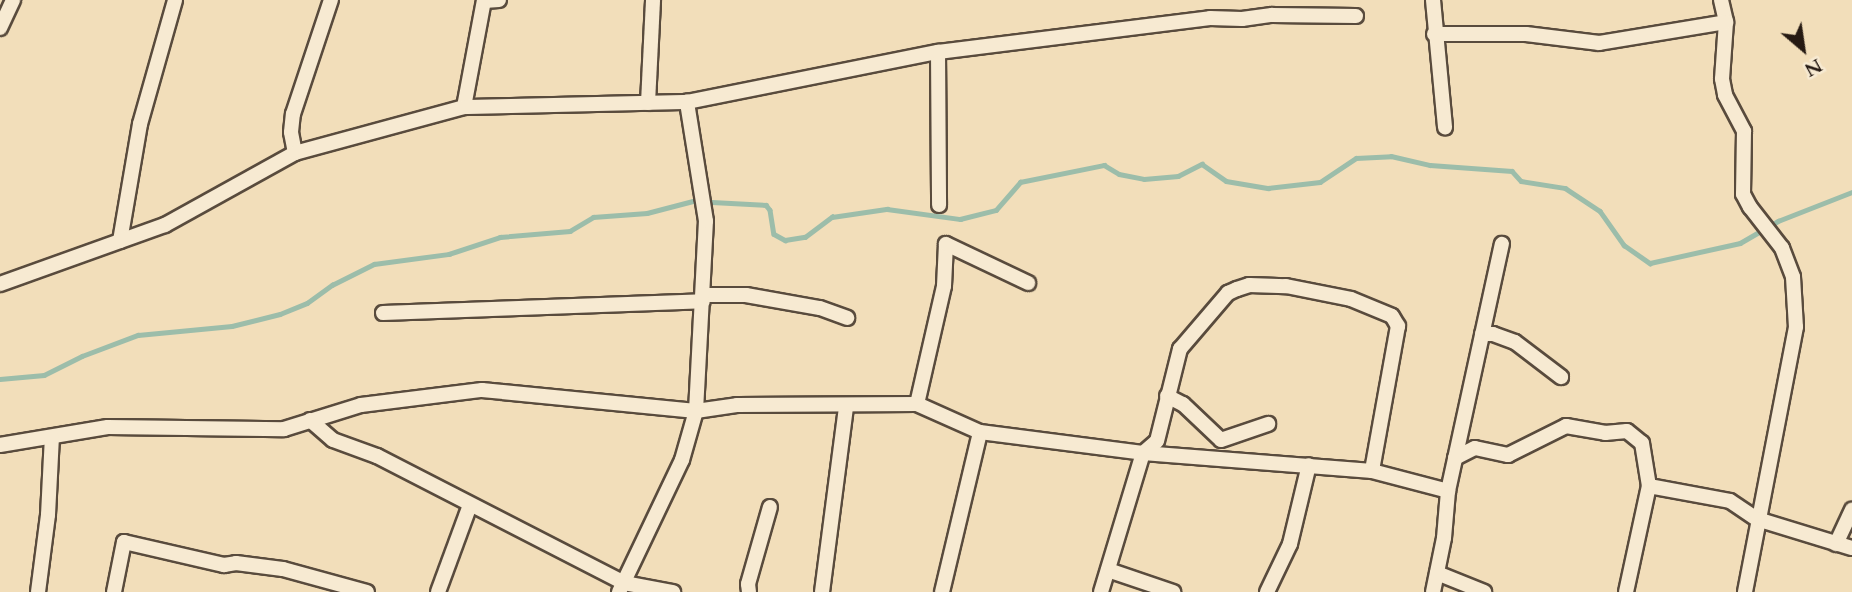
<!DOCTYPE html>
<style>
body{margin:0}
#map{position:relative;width:1852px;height:592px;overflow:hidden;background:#f2deba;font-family:Cardo,serif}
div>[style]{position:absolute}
.stream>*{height:4.5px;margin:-2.25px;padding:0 2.25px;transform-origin:2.25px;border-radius:2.25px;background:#9cbdaa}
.roads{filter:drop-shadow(2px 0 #594b3d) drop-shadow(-2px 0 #594b3d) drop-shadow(0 2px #594b3d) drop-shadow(0 -2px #594b3d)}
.minor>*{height:14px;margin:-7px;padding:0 7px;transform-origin:7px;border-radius:7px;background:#f7ead2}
span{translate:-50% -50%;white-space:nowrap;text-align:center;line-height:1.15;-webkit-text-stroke:5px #f7ead2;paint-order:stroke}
.north{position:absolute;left:1768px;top:14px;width:70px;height:70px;-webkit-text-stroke:5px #f7ead2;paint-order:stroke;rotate:151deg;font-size:19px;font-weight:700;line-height:28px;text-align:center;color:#261a13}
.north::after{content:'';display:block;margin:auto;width:24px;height:32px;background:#261a13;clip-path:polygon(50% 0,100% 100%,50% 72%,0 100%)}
</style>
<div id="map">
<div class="stream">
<div style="left:0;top:379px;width:44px;rotate:-5.2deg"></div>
<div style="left:44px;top:375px;width:42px;rotate:-26.6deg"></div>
<div style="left:82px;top:356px;width:60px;rotate:-20.6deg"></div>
<div style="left:138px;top:335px;width:94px;rotate:-5.5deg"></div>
<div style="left:232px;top:326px;width:49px;rotate:-14deg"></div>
<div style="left:280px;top:314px;width:29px;rotate:-22deg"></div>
<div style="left:307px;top:303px;width:31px;rotate:-36deg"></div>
<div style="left:332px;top:285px;width:47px;rotate:-26.6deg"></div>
<div style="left:374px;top:264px;width:76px;rotate:-7.6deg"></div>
<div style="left:449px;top:254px;width:54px;rotate:-18.4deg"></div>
<div style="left:500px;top:237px;width:70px;rotate:-4.9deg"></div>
<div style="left:570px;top:231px;width:27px;rotate:-31deg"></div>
<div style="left:593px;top:217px;width:54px;rotate:-4.2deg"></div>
<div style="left:647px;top:213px;width:48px;rotate:-14.6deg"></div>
<div style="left:693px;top:201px;width:73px;rotate:3.1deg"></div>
<div style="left:766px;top:205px;width:6px;rotate:51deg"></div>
<div style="left:770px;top:210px;width:24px;rotate:81deg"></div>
<div style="left:774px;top:234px;width:13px;rotate:29deg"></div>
<div style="left:785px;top:240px;width:20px;rotate:-9deg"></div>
<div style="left:805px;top:237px;width:34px;rotate:-37deg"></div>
<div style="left:832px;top:217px;width:56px;rotate:-8.3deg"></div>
<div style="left:887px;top:209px;width:74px;rotate:7.8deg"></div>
<div style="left:960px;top:219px;width:37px;rotate:-14deg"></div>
<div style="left:996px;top:210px;width:37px;rotate:-49deg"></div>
<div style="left:1020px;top:182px;width:86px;rotate:-11.4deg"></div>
<div style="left:1104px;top:165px;width:17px;rotate:31deg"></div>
<div style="left:1119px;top:174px;width:25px;rotate:11deg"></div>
<div style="left:1144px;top:179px;width:34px;rotate:-5deg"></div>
<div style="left:1178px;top:176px;width:27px;rotate:-27deg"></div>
<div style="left:1202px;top:164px;width:29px;rotate:35deg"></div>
<div style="left:1226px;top:181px;width:43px;rotate:9.5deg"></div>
<div style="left:1268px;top:188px;width:52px;rotate:-6.6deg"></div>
<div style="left:1320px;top:182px;width:43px;rotate:-33.7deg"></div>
<div style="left:1356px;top:158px;width:35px;rotate:-3deg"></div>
<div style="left:1391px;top:156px;width:40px;rotate:13deg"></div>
<div style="left:1430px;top:165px;width:82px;rotate:4.2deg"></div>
<div style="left:1512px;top:171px;width:13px;rotate:48deg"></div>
<div style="left:1521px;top:181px;width:45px;rotate:9deg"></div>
<div style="left:1565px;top:188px;width:42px;rotate:33.3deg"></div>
<div style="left:1600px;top:211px;width:42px;rotate:54.8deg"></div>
<div style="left:1624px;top:245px;width:32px;rotate:35deg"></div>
<div style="left:1650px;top:263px;width:92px;rotate:-12.5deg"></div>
<div style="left:1740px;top:243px;width:44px;rotate:-30.1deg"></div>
<div style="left:1778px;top:221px;width:79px;rotate:-21.4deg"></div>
</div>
<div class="roads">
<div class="minor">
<div style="left:1433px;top:0;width:128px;rotate:84.6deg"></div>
<div style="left:1721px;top:0;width:23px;rotate:77deg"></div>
<div style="left:1726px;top:22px;width:57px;rotate:94deg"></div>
<div style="left:1722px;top:79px;width:16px;rotate:79deg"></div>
<div style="left:1725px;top:95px;width:41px;rotate:62.2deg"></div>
<div style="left:1744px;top:131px;width:63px;rotate:90.9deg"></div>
<div style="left:1743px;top:194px;width:15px;rotate:62deg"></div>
<div style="left:1750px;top:207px;width:52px;rotate:52deg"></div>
<div style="left:1782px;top:248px;width:31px;rotate:69deg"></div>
<div style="left:1793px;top:277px;width:50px;rotate:86.6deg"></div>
<div style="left:1796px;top:327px;width:270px;rotate:100.9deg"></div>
<div style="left:484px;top:1px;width:15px;rotate:-4deg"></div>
<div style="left:0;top:28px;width:31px;rotate:-65deg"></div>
<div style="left:1434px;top:34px;width:92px"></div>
<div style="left:1526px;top:34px;width:74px;rotate:7deg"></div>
<div style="left:1599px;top:43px;width:129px;rotate:-9.4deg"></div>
<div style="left:938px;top:52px;width:153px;rotate:89.6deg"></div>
<div style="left:648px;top:103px;width:103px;rotate:-87.2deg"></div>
<div style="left:464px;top:107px;width:109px;rotate:-79.4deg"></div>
<div style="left:295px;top:153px;width:21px;rotate:-101deg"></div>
<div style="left:291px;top:132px;width:18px;rotate:-84deg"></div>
<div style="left:293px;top:114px;width:120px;rotate:-71.6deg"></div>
<div style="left:120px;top:241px;width:119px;rotate:-80.3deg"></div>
<div style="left:140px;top:124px;width:129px;rotate:-74.2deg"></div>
<div style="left:0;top:284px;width:175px;rotate:-19.7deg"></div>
<div style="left:165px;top:225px;width:149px;rotate:-29deg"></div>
<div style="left:295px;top:153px;width:175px;rotate:-15.2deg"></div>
<div style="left:464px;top:107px;width:223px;rotate:-1.3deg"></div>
<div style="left:687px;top:102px;width:256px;rotate:-11.3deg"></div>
<div style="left:938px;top:52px;width:274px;rotate:-7.1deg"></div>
<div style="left:1210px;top:18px;width:32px;rotate:2deg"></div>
<div style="left:1242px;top:19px;width:30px;rotate:-8deg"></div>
<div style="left:1272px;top:15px;width:84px;rotate:0.7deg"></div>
<div style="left:704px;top:295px;width:42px"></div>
<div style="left:746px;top:295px;width:75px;rotate:10deg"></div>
<div style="left:820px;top:308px;width:29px;rotate:20deg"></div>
<div style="left:383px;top:313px;width:320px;rotate:-2.1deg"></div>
<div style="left:1482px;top:334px;width:11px"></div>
<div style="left:1493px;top:334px;width:23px;rotate:20deg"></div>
<div style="left:1515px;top:342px;width:58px;rotate:37.3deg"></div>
<div style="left:1167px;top:396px;width:18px;rotate:27deg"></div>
<div style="left:1183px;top:404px;width:52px;rotate:43.5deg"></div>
<div style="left:1221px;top:440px;width:50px;rotate:-18.8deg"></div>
<div style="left:917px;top:404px;width:121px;rotate:-77.1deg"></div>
<div style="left:944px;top:286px;width:42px;rotate:-87.3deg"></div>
<div style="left:946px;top:244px;width:91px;rotate:25.4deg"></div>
<div style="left:310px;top:420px;width:30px;rotate:41deg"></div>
<div style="left:333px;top:440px;width:47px;rotate:20deg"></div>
<div style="left:377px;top:456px;width:278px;rotate:27.2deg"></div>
<div style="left:624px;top:583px;width:50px;rotate:10.4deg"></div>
<div style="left:0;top:445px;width:109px;rotate:-9.5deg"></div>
<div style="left:108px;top:427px;width:176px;rotate:0.7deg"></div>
<div style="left:284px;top:429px;width:81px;rotate:-17.3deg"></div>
<div style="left:361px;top:405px;width:122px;rotate:-7.1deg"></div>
<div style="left:482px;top:390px;width:215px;rotate:5.6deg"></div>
<div style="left:696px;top:411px;width:41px;rotate:-8.3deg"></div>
<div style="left:737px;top:405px;width:180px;rotate:-0.3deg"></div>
<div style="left:917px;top:404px;width:69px;rotate:24deg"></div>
<div style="left:980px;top:432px;width:164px;rotate:7.3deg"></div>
<div style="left:1143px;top:453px;width:230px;rotate:4.5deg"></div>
<div style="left:1372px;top:471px;width:79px;rotate:14.7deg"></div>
<div style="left:1455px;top:458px;width:22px;rotate:-27deg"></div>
<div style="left:1475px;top:448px;width:34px;rotate:12deg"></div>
<div style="left:1508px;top:455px;width:65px;rotate:-26.6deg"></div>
<div style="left:1566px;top:426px;width:40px;rotate:10deg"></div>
<div style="left:1605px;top:433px;width:22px;rotate:-5deg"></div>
<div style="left:1627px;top:431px;width:19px;rotate:39deg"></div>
<div style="left:1642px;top:443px;width:44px;rotate:80.8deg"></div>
<div style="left:1836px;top:544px;width:38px;rotate:-65deg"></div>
<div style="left:1108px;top:570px;width:69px;rotate:18.7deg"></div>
<div style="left:1437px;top:573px;width:51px;rotate:22deg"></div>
<div style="left:38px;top:592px;width:78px;rotate:-82.6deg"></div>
<div style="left:48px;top:515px;width:78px;rotate:-87.1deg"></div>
<div style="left:114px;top:592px;width:51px;rotate:-78.7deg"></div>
<div style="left:124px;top:542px;width:103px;rotate:13deg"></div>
<div style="left:224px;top:565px;width:12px;rotate:-9deg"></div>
<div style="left:236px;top:563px;width:47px;rotate:7.3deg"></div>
<div style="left:283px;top:569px;width:87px;rotate:15.3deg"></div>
<div style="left:438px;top:592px;width:93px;rotate:-69.8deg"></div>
<div style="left:619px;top:592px;width:146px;rotate:-64.5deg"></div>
<div style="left:682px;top:460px;width:51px;rotate:-74.1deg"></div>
<div style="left:696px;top:411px;width:190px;rotate:-87deg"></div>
<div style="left:706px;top:221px;width:121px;rotate:-99.1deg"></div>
<div style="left:749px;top:592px;width:8px;rotate:-97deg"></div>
<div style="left:748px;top:584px;width:80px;rotate:-74.1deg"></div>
<div style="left:822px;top:592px;width:188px;rotate:-82.6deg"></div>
<div style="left:942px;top:592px;width:164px;rotate:-76.6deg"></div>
<div style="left:1101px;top:592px;width:145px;rotate:-73.2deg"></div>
<div style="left:1143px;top:453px;width:18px;rotate:-41deg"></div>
<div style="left:1157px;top:441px;width:95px;rotate:-76deg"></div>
<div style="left:1180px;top:349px;width:74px;rotate:-49.4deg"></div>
<div style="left:1228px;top:293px;width:10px;rotate:-24deg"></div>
<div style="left:1237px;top:289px;width:13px;rotate:-18deg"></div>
<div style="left:1249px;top:285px;width:37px;rotate:2deg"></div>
<div style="left:1286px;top:286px;width:66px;rotate:11.3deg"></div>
<div style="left:1351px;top:299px;width:44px;rotate:22.5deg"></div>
<div style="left:1392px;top:316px;width:12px;rotate:59deg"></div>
<div style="left:1398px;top:326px;width:147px;rotate:100.2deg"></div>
<div style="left:1267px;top:592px;width:53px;rotate:-64.4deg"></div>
<div style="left:1290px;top:544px;width:81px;rotate:-76.5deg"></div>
<div style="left:1433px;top:592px;width:55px;rotate:-78.5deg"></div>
<div style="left:1444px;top:538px;width:47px;rotate:-85.1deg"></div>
<div style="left:1448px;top:491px;width:253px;rotate:-77.7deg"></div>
<div style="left:1626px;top:592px;width:108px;rotate:-77.8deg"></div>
<div style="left:1649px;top:486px;width:82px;rotate:10.5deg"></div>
<div style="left:1730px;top:501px;width:32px;rotate:34deg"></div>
<div style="left:1757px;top:519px;width:99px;rotate:17deg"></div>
</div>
</div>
<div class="north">N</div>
</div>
